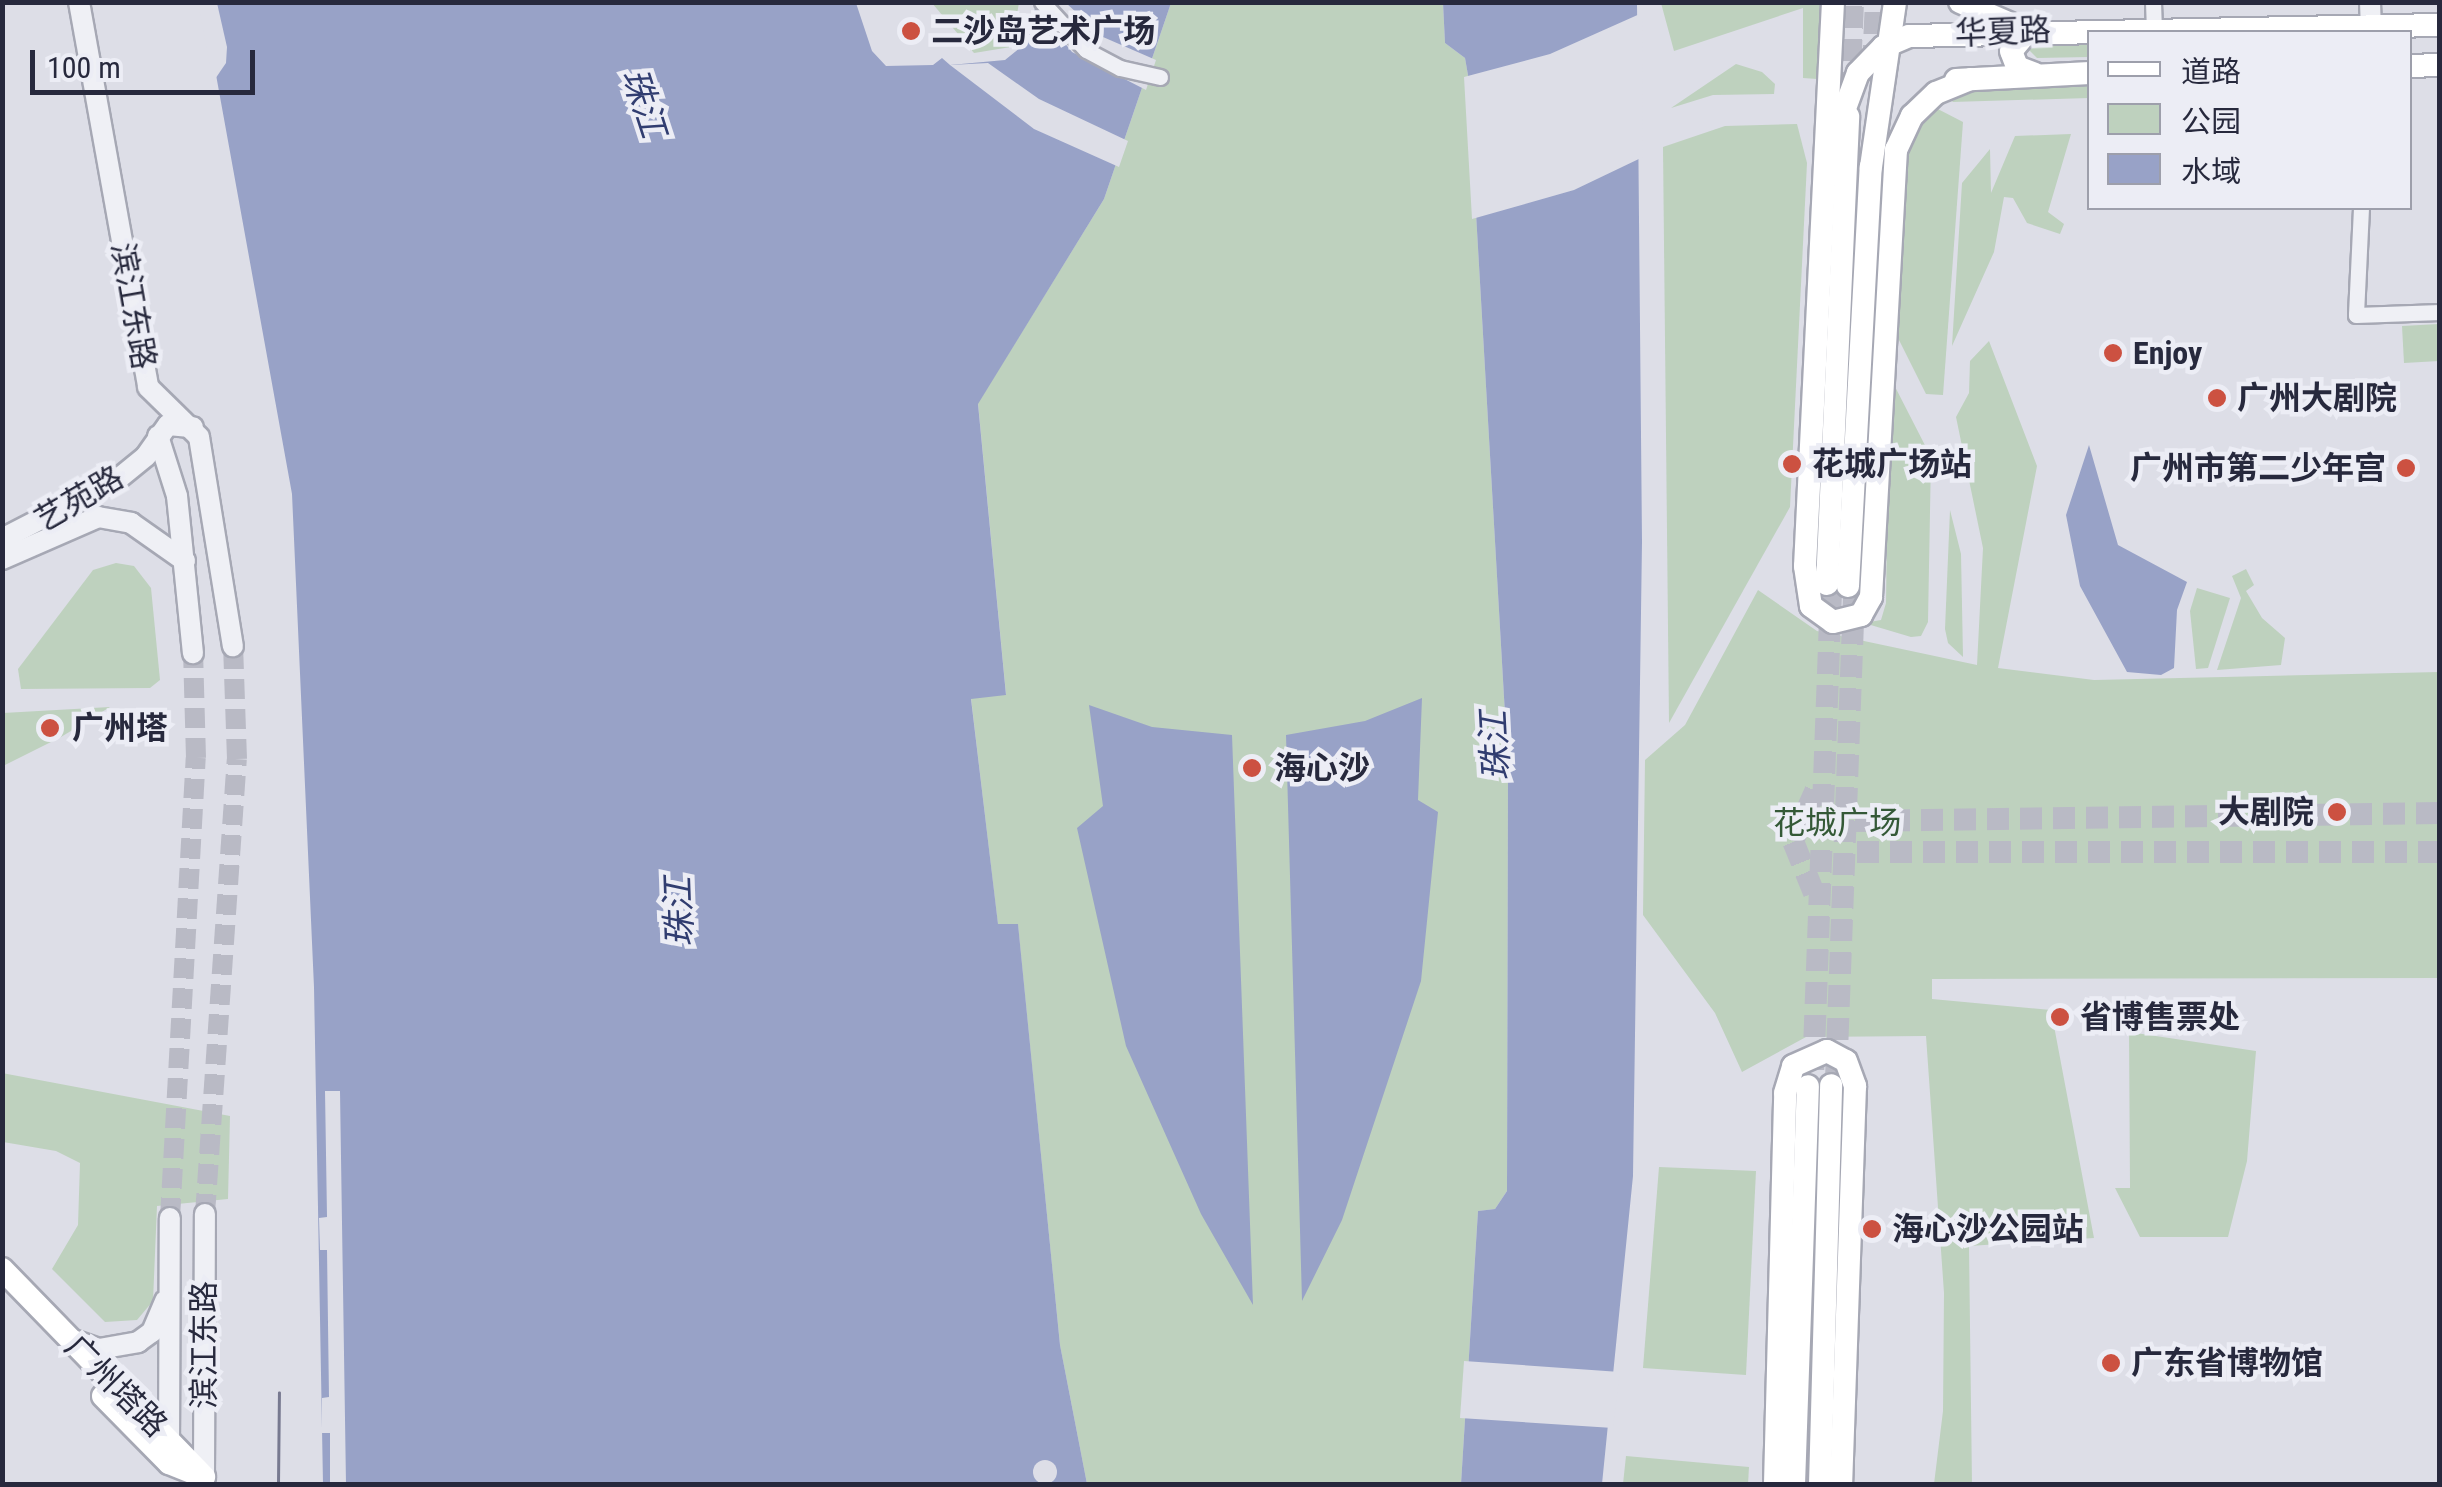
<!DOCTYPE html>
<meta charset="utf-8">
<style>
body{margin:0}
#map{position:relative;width:2442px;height:1487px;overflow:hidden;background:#dddee7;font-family:"Roboto Condensed","Noto Sans SC",sans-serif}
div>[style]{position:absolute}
.green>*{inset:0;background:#bed1be}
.water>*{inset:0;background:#98a2c7}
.pier>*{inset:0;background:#dddee7}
.round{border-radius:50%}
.tertiary-tunnel>*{height:20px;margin-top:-10px;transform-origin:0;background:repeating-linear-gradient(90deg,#b9bac5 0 20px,transparent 0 30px)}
.secondary-tunnel>*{height:22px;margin-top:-11px;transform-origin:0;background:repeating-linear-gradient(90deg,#b9bac5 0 22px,transparent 0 33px)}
.roads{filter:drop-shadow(2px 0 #a6a8b4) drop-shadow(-2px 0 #a6a8b4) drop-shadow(0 2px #a6a8b4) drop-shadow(0 -2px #a6a8b4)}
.minor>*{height:15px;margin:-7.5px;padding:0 7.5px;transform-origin:7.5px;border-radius:7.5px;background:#eff0f5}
.tertiary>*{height:20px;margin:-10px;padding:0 10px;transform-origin:10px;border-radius:10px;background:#eff0f5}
.secondary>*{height:22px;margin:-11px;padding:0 11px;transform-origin:11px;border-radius:11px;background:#fff}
.tram>*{height:2.5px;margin:-1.25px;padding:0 1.25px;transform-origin:1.25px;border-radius:1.25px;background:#777990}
.dots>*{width:28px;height:28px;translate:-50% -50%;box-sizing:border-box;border:5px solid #ecedf5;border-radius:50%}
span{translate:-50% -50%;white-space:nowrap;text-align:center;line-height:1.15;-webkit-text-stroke:9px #ecedf5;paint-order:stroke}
.poi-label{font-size:32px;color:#27293d;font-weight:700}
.left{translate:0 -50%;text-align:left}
.right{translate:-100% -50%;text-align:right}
.street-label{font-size:32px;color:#27293d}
.park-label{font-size:32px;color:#345937}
.water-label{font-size:35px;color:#313d70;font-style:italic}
.frame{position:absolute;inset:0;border:5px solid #27293d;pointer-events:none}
.legend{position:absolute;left:2087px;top:30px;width:325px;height:180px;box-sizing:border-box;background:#ecedf5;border:2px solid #9d9fab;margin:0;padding:12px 18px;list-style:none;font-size:30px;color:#27293d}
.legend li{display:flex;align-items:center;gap:20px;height:50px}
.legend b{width:50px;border:2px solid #9d9fab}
.scale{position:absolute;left:30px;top:50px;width:225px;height:45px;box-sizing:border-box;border:5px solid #27293d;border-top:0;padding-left:12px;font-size:30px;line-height:35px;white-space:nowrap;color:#27293d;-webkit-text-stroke:8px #ecedf5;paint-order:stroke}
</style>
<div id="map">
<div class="green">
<div style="clip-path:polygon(932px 3px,1019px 3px,1011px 47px,974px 53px)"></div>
<div style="clip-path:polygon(1171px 3px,1443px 3px,1445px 43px,1465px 58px,1468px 75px,1508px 766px,1507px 1191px,1495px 1209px,1478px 1211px,1461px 1484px,1087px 1484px,1060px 1345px,1018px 925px,998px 925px,971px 698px,1006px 694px,978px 403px,1104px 199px)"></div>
<div style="clip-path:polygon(1661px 3px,1820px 3px,1817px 79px,1803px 78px,1803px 8px,1674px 51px)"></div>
<div style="clip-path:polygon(2089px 37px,2089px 57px,2037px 58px,2028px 49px)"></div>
<div style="clip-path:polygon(1736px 64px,1762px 72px,1775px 84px,1774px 94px,1713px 95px,1671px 108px)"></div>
<div style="clip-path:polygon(2089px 82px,2089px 98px,1952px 102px,1963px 90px)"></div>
<div style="clip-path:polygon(1932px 106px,1963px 122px,1943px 395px,1926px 394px,1896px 334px,1907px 147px)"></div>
<div style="clip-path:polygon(1797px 124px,1807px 163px,1790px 507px,1669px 723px,1663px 147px,1725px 126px)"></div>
<div style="clip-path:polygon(2071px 134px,2048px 212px,2064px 224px,2060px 234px,2027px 223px,2013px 198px,2004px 197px,1994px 252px,1952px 346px,1962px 183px,1990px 149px,1991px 193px,2015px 136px)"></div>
<div style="clip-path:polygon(2439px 324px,2439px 361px,2404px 363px,2402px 326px)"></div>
<div style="clip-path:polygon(1989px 341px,2037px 466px,1998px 668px,2094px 680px,2439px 672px,2440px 978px,1932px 979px,1932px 999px,2051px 1010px,2094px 1238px,1969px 1246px,1972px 1484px,1934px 1484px,1943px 1411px,1944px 1293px,1926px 1036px,1806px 1037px,1742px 1072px,1715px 1013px,1643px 915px,1645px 760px,1685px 725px,1758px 590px,1817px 631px,1977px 665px,1983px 548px,1956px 417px,1969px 393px,1970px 361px)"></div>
<div style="clip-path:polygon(1889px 375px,1931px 457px,1928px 622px,1921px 636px,1911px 637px,1864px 623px,1881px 620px,1886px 603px)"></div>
<div style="clip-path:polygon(1950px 510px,1961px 554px,1963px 657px,1948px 643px,1945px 629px)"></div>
<div style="clip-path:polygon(116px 563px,134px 566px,151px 588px,160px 680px,150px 688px,21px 689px,18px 669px,93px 570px)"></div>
<div style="clip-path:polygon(2246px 569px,2254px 585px,2246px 591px,2262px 618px,2285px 638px,2281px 665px,2217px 670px,2241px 598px,2232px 576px)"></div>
<div style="clip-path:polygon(2197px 588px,2230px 598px,2208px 668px,2196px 669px,2190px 611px)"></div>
<div style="clip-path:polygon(110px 707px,61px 737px,3px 766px,3px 713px)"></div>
<div style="clip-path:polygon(2129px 1032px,2256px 1051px,2247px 1161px,2228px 1237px,2140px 1237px,2115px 1188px,2130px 1188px)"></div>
<div style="clip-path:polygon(2px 1073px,230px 1116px,228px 1199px,157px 1206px,153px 1301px,137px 1320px,105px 1322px,52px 1269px,78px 1225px,80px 1163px,56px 1151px,3px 1142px)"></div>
<div style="clip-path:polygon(1659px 1167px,1756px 1171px,1746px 1375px,1643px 1368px)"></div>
<div style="clip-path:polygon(1626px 1456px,1749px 1467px,1748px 1484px,1623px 1484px)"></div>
</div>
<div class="water">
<div style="clip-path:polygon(203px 3px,856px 3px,872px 51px,886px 66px,933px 65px,942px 58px,950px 65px,1005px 60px,1021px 47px,1037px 3px,1171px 3px,1104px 199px,978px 404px,1006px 695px,971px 699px,998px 924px,1018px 924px,1060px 1345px,1087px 1484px,323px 1484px,314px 987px,292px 494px)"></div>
<div style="clip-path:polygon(1443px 3px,1637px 3px,1642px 542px,1633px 1176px,1602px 1484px,1461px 1484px,1478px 1211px,1495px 1209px,1507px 1191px,1508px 766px,1468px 75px,1465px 58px,1445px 43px)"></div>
<div style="clip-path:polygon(2089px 445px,2118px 545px,2187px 582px,2177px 610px,2174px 668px,2161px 675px,2127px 672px,2080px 586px,2066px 515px)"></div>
<div style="clip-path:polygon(1422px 698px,1418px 800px,1438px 812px,1421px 981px,1342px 1220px,1302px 1301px,1286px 735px,1365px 721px)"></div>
<div style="clip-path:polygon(1089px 705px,1152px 727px,1232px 735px,1253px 1305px,1201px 1214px,1126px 1046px,1077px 828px,1103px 806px)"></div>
</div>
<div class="pier">
<div style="clip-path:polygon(198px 2px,217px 3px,227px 47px,226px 63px,213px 82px)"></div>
<div style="clip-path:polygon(1031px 2px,1066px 3px,1103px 37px,1156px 60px,1146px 90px,1072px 52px)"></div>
<div style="clip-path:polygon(1642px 13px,1643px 157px,1574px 190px,1472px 219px,1464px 77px,1550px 54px)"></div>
<div style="clip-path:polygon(988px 63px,1039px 99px,1128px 141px,1119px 167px,1034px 129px,950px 65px)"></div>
<div style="clip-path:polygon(325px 1091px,340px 1091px,346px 1484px,330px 1484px,330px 1433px,322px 1433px,322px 1398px,329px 1397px,327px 1250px,320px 1250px,319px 1218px,327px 1217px)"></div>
<div style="clip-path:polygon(1464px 1361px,1620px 1372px,1613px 1428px,1460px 1418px)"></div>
<div class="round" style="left:1033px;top:1460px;width:24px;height:24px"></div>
</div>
<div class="tertiary-tunnel">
<div style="left:205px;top:1214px;width:456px;rotate:-86deg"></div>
<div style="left:237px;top:759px;width:113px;rotate:-92deg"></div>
<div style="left:170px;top:1218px;width:461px;rotate:-86.8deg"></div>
<div style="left:196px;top:758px;width:105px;rotate:-91.6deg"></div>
</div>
<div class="secondary-tunnel">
<div style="left:1873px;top:67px;width:65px;rotate:-87.4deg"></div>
<div style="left:1849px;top:94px;width:92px;rotate:-87.5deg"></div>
<div style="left:1855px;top:821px;width:585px;rotate:-0.78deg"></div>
<div style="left:1857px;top:852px;width:583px"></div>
<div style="left:1814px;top:893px;width:56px;rotate:-112deg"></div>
<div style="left:1793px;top:841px;width:64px;rotate:-65.9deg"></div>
<div style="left:1812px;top:1103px;width:537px;rotate:-87.87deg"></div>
<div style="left:1835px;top:1106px;width:537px;rotate:-87.87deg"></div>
</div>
<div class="roads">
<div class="minor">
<div style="left:1042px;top:2px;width:65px;rotate:47.5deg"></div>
<div style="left:1086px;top:50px;width:38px;rotate:28deg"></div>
<div style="left:1120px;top:68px;width:41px;rotate:12.7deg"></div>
<div style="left:2153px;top:2px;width:28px;rotate:88deg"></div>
<div style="left:2361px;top:208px;width:107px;rotate:92.7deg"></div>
<div style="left:2356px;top:315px;width:84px;rotate:-2deg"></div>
</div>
<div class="tertiary">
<div style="left:79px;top:2px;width:391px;rotate:79.8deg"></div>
<div style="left:148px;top:387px;width:71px;rotate:44.4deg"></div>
<div style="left:199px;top:437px;width:212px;rotate:80.8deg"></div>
<div style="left:2370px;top:2px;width:25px;rotate:88deg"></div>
<div style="left:158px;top:436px;width:63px;rotate:72.4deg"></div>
<div style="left:177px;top:496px;width:158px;rotate:84.2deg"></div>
<div style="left:2px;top:539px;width:131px;rotate:-27.3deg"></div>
<div style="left:118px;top:479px;width:36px;rotate:-39deg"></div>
<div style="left:146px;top:456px;width:38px;rotate:-55deg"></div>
<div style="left:168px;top:425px;width:25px;rotate:5deg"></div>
<div style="left:2px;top:559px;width:105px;rotate:-23.6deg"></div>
<div style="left:98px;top:517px;width:34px;rotate:10deg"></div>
<div style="left:131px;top:523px;width:66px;rotate:35.1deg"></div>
<div style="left:70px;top:1339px;width:31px;rotate:19deg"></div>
<div style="left:99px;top:1349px;width:40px;rotate:-10deg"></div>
<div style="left:138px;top:1342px;width:17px;rotate:-36deg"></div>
<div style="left:152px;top:1332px;width:34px;rotate:-67deg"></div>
<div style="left:169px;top:1451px;width:233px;rotate:-89.8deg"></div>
<div style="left:204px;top:1477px;width:263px;rotate:-89.8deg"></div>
</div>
<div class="secondary">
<div style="left:1833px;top:2px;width:565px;rotate:92.84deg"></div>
<div style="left:1805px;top:566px;width:40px;rotate:81.5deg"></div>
<div style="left:1811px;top:606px;width:27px;rotate:36deg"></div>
<div style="left:1833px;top:622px;width:29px;rotate:-14deg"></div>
<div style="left:1861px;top:615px;width:21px;rotate:-61deg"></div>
<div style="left:1871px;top:597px;width:448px;rotate:-86.8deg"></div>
<div style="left:1896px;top:150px;width:38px;rotate:-65deg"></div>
<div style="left:1912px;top:116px;width:33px;rotate:-44deg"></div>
<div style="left:1936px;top:93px;width:37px;rotate:-22deg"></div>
<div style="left:1960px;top:2px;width:65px;rotate:23.4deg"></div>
<div style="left:2028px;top:31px;width:26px;rotate:130deg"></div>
<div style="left:2011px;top:51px;width:17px;rotate:69deg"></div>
<div style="left:2017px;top:67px;width:19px;rotate:21deg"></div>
<div style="left:2410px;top:66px;width:30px;rotate:-2deg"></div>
<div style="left:1956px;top:80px;width:134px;rotate:-3deg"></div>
<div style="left:1836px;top:133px;width:64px;rotate:-69.9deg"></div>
<div style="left:1858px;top:73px;width:36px;rotate:-46deg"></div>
<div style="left:1883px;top:47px;width:28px;rotate:-23deg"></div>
<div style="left:1909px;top:36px;width:531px;rotate:-1.19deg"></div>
<div style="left:1827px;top:584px;width:468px;rotate:-87.4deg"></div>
<div style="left:1848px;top:586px;width:420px;rotate:-86.9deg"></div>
<div style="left:1871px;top:167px;width:167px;rotate:-81.7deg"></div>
<div style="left:2px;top:1269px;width:290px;rotate:45.8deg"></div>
<div style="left:103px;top:1396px;width:94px;rotate:45.4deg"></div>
<div style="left:169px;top:1463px;width:29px;rotate:22deg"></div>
<div style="left:1775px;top:1484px;width:391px;rotate:-88.5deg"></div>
<div style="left:1785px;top:1093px;width:28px;rotate:-73deg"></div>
<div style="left:1793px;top:1066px;width:37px;rotate:-24deg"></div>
<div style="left:1827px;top:1051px;width:21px;rotate:28deg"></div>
<div style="left:1846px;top:1061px;width:27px;rotate:70deg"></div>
<div style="left:1855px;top:1086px;width:398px;rotate:92deg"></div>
<div style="left:1794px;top:1484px;width:398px;rotate:-88deg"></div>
<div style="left:1820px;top:1484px;width:399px;rotate:-88.4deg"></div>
</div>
</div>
<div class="tram">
<div style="left:278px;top:1484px;width:91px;rotate:-89.4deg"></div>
</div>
<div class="dots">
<div style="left:911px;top:31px;background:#cc5141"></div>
<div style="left:2113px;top:353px;background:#cc5141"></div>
<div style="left:2217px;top:398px;background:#cc5141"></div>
<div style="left:1792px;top:464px;background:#cc5141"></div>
<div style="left:2406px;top:468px;background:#cc5141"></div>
<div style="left:50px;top:728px;background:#cc5141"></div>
<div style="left:1252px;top:768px;background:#cc5141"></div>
<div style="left:2337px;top:812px;background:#cc5141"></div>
<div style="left:2060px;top:1017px;background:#cc5141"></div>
<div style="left:1872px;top:1229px;background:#cc5141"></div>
<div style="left:2111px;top:1363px;background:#cc5141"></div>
</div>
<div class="poi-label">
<span class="left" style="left:931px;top:31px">二沙岛艺术广场</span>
<span class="left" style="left:2133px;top:353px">Enjoy</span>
<span class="left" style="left:2237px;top:398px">广州大剧院</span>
<span class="left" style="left:1812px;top:464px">花城广场站</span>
<span class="right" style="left:2386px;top:468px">广州市第二少年宫</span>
<span class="left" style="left:72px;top:728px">广州塔</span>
<span class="left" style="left:1274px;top:768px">海心沙</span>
<span class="right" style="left:2314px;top:812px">大剧院</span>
<span class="left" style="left:2080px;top:1017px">省博售票处</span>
<span class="left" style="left:1892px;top:1229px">海心沙公园站</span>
<span class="left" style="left:2131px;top:1363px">广东省博物馆</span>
</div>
<div class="street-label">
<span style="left:2003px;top:32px;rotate:-2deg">华夏路</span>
<span style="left:133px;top:306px;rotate:80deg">滨江东路</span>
<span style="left:79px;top:499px;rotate:-30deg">艺苑路</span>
<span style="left:204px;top:1345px;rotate:-90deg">滨江东路</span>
<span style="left:116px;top:1386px;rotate:45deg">广州塔路</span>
</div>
<div class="park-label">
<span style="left:1837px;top:823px">花城广场</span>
</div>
<div class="water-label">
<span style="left:643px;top:103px;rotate:72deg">珠江</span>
<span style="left:1496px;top:746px;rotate:-93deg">珠江</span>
<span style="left:680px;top:912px;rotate:-92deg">珠江</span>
</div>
<div class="frame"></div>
<ul class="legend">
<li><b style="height:12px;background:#fff"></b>道路</li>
<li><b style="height:28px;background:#bed1be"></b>公园</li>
<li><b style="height:28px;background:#98a2c7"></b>水域</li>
</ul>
<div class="scale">100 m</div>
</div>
